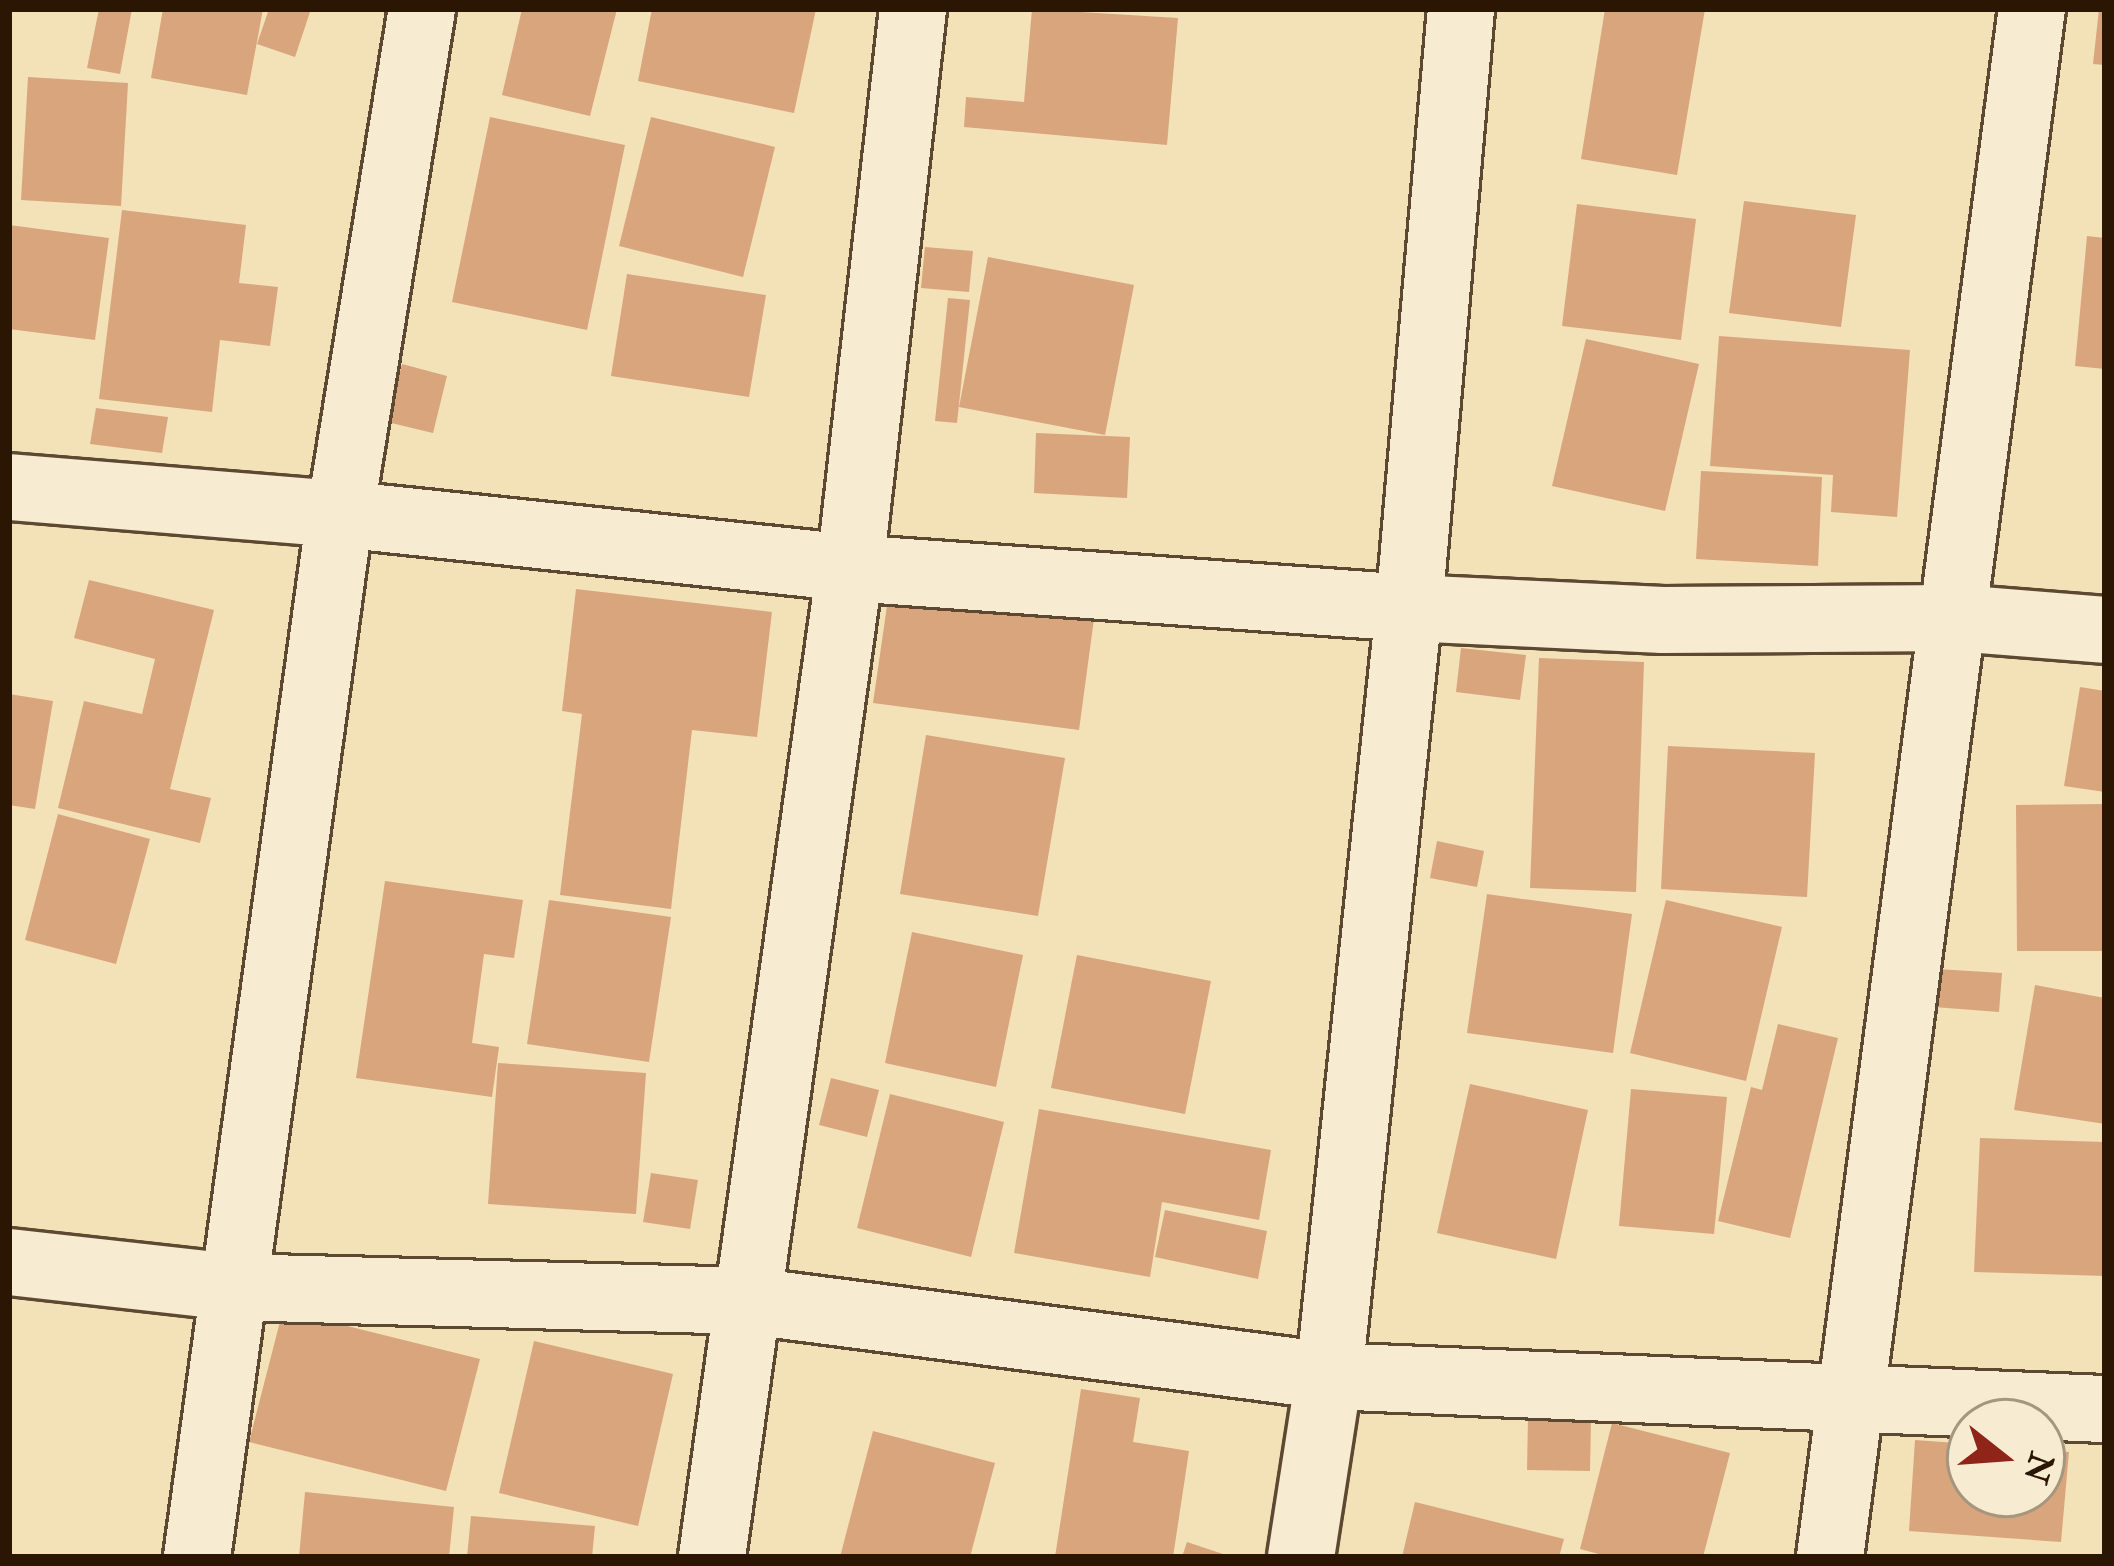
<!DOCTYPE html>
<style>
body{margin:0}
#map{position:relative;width:2114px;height:1566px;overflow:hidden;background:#f3e1b8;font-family:"IM FELL Double Pica",serif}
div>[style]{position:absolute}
.building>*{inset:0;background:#d9a57d}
.roads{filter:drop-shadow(3px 0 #5d4931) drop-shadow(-3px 0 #5d4931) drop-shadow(0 3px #5d4931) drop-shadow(0 -3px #5d4931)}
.minor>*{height:66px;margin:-33px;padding:0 33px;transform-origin:33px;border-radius:33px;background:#f7ecd1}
span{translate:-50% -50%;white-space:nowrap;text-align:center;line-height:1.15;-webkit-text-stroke:10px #f7ecd1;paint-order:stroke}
.frame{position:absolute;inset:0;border:12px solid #2b1604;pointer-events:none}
.north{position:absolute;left:1946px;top:1398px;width:120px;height:120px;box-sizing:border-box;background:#f7ecd1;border:3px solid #a5967f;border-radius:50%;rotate:107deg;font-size:33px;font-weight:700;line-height:48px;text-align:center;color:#2b1604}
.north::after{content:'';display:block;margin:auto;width:42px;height:54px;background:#8f2418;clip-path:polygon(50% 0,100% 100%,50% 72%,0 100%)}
</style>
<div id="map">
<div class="building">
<div style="clip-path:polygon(99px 9px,132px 9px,120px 74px,87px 68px)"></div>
<div style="clip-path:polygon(163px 9px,263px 9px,247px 95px,151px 78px)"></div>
<div style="clip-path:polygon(269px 9px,311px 9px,295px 57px,257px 44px)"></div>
<div style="clip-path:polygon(522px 9px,617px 9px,590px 116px,502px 95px)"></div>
<div style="clip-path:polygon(652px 9px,816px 9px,794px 113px,638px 81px)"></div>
<div style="clip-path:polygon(1032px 9px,1178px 18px,1167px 145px,964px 127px,966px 97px,1024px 102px)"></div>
<div style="clip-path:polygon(1605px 9px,1705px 9px,1677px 175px,1581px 159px)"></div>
<div style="clip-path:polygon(2099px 9px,2105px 9px,2105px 65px,2093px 64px)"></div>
<div style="clip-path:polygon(28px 77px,128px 83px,121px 206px,21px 200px)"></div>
<div style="clip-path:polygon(490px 117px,625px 145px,587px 330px,452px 302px)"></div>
<div style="clip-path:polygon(651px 117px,775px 147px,743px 277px,619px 246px)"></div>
<div style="clip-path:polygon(1744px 201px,1856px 215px,1841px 327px,1729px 313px)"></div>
<div style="clip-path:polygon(1577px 204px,1696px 219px,1681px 340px,1562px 326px)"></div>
<div style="clip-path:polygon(122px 210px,246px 225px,239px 283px,278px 287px,270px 346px,220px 340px,212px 412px,99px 399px)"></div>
<div style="clip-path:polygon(9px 225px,109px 238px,95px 340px,9px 329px)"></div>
<div style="clip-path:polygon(2087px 236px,2105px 238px,2105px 369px,2075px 366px)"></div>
<div style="clip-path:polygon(925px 247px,973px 251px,969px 292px,921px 288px)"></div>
<div style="clip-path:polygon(988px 257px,1134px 285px,1105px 435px,959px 407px)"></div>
<div style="clip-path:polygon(627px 274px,766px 295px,749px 397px,611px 376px)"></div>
<div style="clip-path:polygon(948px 298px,970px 300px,957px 423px,935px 421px)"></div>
<div style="clip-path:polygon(1719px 336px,1910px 350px,1897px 517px,1831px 512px,1833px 475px,1710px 466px)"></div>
<div style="clip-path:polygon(1586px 339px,1699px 364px,1665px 511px,1552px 486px)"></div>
<div style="clip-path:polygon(402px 364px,447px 376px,433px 433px,387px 422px)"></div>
<div style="clip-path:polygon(96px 408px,168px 417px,162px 453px,90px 444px)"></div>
<div style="clip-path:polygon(1036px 433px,1130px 437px,1127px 498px,1034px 493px)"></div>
<div style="clip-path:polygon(1701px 471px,1822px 477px,1818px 566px,1696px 559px)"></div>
<div style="clip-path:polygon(89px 580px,214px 610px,170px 789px,211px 798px,200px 843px,58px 808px,84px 701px,142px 714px,155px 659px,74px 638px)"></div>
<div style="clip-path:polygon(576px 589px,772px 612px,757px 737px,692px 730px,671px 909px,560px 895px,582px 714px,562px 711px)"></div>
<div style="clip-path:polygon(889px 592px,1094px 619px,1079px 730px,873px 703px)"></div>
<div style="clip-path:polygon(1461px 648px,1526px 655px,1520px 700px,1456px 692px)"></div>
<div style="clip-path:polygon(1539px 658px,1644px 662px,1636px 892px,1530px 888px)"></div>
<div style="clip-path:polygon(2080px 687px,2105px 691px,2105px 792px,2064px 786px)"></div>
<div style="clip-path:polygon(9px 694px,53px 701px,35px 809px,9px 805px)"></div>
<div style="clip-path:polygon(926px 735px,1065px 758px,1038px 916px,900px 894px)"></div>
<div style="clip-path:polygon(1668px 746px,1815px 753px,1807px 897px,1661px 889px)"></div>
<div style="clip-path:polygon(2105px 804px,2105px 951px,2017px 951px,2016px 805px)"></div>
<div style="clip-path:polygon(58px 814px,150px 839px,116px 964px,25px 940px)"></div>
<div style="clip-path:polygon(1437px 841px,1484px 851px,1477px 887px,1430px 878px)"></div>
<div style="clip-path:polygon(385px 881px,523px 900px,514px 958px,484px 954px,472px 1043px,499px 1047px,492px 1097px,356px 1078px)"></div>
<div style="clip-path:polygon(1487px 894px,1632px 914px,1613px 1053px,1467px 1033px)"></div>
<div style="clip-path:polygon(549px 900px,671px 917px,649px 1062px,527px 1044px)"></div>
<div style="clip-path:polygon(1666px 900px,1782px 927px,1746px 1081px,1630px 1053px)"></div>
<div style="clip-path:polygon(912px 932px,1023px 955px,996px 1087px,885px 1063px)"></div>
<div style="clip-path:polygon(1077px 955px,1211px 981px,1185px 1114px,1051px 1088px)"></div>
<div style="clip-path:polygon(1937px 969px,2002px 973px,1999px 1012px,1934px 1007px)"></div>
<div style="clip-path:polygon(2035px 985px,2105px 998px,2105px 1124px,2014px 1110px)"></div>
<div style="clip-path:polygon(1778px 1024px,1838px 1038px,1790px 1238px,1718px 1221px,1751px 1087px,1762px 1090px)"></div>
<div style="clip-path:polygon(498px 1063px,646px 1073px,636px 1214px,488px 1204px)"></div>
<div style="clip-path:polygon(831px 1078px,879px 1090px,867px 1137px,819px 1125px)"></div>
<div style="clip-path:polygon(1470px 1084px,1588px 1110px,1556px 1259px,1437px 1233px)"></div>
<div style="clip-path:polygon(1631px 1089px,1727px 1097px,1714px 1234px,1619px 1226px)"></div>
<div style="clip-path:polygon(890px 1094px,1004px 1122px,971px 1257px,857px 1228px)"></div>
<div style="clip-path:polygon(1039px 1109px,1271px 1150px,1259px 1220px,1162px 1202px,1150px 1277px,1014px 1253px)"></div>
<div style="clip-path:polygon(1980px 1138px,2105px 1142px,2105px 1276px,1974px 1272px)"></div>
<div style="clip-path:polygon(651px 1173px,698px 1180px,690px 1229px,643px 1222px)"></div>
<div style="clip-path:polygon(1165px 1210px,1267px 1231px,1258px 1279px,1155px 1257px)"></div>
<div style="clip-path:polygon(283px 1310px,480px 1359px,446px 1491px,249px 1442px)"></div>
<div style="clip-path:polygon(534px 1341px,673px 1374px,638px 1526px,499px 1493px)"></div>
<div style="clip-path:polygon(1081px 1389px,1140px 1398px,1133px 1442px,1189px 1451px,1173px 1557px,1055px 1557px)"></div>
<div style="clip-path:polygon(1528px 1418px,1591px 1420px,1590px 1471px,1527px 1470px)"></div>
<div style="clip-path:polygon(1612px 1423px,1730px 1453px,1703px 1557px,1610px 1557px,1580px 1549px)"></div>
<div style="clip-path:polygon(873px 1431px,995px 1463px,970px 1557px,840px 1557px)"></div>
<div style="clip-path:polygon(1915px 1440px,1970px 1444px,1970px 1494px,2042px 1494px,2042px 1450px,2069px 1452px,2061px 1542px,1909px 1531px)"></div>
<div style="clip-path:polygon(305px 1492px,454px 1507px,449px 1557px,299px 1557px)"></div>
<div style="clip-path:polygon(1415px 1502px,1564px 1539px,1559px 1557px,1402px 1557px)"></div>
<div style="clip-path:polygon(471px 1516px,595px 1526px,592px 1557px,467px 1557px)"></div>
<div style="clip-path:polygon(1187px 1542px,1229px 1556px,1229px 1557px,1182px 1557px)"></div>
</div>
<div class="roads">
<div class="minor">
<div style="left:9px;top:487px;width:332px;rotate:4.7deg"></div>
<div style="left:340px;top:514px;width:513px;rotate:6.04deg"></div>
<div style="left:850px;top:568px;width:560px;rotate:4.09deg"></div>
<div style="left:1409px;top:608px;width:254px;rotate:2.7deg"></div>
<div style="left:1663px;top:620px;width:293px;rotate:-0.4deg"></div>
<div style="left:1956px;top:618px;width:149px;rotate:4.6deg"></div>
<div style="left:9px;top:1262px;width:224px;rotate:6.4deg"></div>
<div style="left:232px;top:1287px;width:518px;rotate:1.55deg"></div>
<div style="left:750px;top:1301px;width:584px;rotate:7.38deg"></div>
<div style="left:1329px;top:1376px;width:777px;rotate:2.44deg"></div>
<div style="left:197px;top:1557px;width:1053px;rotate:-82.19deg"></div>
<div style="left:340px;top:514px;width:512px;rotate:-80.78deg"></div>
<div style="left:712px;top:1557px;width:999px;rotate:-82.06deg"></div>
<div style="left:850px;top:568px;width:563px;rotate:-83.57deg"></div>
<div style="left:1301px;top:1557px;width:183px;rotate:-81.2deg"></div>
<div style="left:1329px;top:1376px;width:772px;rotate:-84.05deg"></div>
<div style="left:1409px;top:608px;width:601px;rotate:-85.04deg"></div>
<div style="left:1830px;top:1557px;width:1561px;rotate:-82.57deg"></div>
</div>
</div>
<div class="frame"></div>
<div class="north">N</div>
</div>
